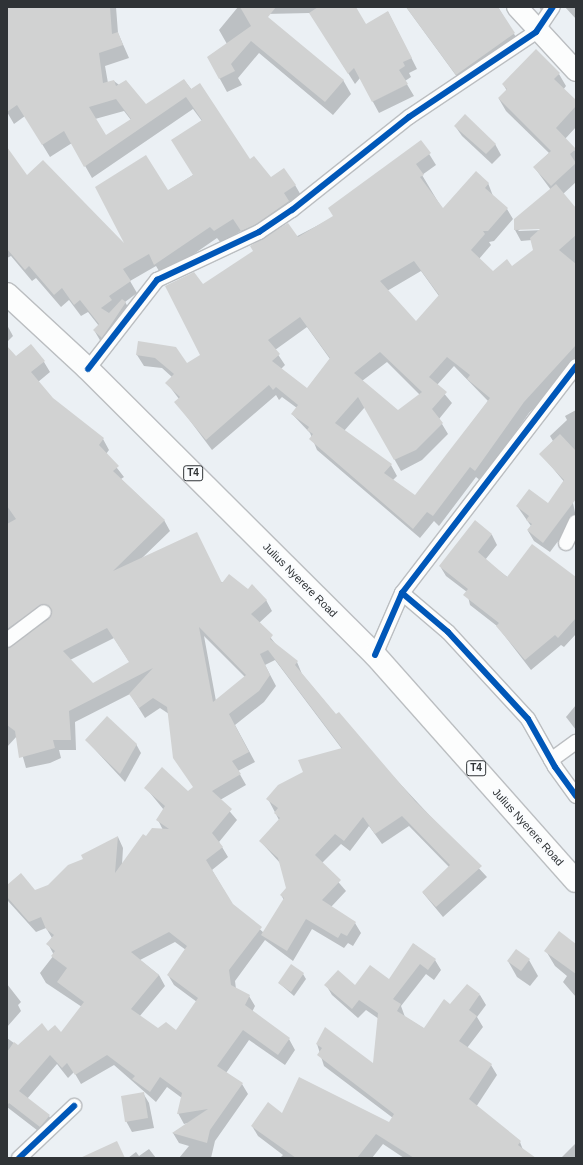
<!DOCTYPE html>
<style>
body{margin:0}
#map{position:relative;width:583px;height:1165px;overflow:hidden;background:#ebf0f4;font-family:Arial,sans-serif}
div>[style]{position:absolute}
.shadow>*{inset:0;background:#0003}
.building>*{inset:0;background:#d1d2d2}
.roads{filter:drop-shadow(1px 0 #bbbec1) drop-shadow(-1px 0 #bbbec1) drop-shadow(0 1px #bbbec1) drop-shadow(0 -1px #bbbec1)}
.minor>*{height:14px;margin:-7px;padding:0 7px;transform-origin:7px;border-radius:7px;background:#fcfdfd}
.secondary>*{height:20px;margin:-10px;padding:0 10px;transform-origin:10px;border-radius:10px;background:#fcfdfd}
.trunk>*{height:22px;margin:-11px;padding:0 11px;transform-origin:11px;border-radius:11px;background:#fcfdfd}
.cycleway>*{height:6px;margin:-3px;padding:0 3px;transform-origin:3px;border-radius:3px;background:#0057b8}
span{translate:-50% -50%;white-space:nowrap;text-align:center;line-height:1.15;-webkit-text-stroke:4px #fafcfe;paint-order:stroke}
.shield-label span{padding:1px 3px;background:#fafcfe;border:1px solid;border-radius:3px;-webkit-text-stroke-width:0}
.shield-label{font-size:10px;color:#2f3336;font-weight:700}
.street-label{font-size:11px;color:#2f3336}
.frame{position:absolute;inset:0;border:8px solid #2f3336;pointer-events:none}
</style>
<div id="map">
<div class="shadow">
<div style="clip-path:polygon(evenodd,7px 7px,116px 7px,118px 33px,129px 58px,105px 66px,108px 83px,114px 81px,146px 106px,184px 80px,249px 161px,270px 179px,295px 185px,302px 197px,248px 243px,241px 231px,221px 243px,217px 238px,162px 276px,156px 266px,130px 281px,137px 293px,125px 302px,133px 315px,101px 342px,94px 330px,99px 326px,88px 312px,81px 316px,69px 300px,61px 307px,36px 278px,32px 281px,11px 256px,7px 258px,7px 152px,27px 176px,127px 248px,168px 191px,193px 175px,202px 121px,193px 109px,92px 178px,72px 143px,50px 157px,25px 116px,14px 124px,7px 112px,7px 7px,124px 111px,131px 120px,106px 136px,95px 119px,124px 111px)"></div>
<div style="clip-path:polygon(238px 7px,253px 7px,343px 80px,351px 94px,333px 115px,259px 53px,238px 78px,242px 85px,227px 92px,208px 57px,227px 44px,219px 30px)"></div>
<div style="clip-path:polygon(261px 7px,354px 7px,366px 25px,388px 12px,417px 69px,409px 73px,411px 77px,405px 81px,414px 96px,379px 113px,360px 78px,355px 84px,310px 13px,265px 14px)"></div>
<div style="clip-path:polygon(406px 7px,498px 7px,520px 44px,463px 85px)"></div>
<div style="clip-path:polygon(539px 7px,561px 7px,544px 15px)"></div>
<div style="clip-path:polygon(565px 7px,576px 7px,576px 19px)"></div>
<div style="clip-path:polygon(evenodd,559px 74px,566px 86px,563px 90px,576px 102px,576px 127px,565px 139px,576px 152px,576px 182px,563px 194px,576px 210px,576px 363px,529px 413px,481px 481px,476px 477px,439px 526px,434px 521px,420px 538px,317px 450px,310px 433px,292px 414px,297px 408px,282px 397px,279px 400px,276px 395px,212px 450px,176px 402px,179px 399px,167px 383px,172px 377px,162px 368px,144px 366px,137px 355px,139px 342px,187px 364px,202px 356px,203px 285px,334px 217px,421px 141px,436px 165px,422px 175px,443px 210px,488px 183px,493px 196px,507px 209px,513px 219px,494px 241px,489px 242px,491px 245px,479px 259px,493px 273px,512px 267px,535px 250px,532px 240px,521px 241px,515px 230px,551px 190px,534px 167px,549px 153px,506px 111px,499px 99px,507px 91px,503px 84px,559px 74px,545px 228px,545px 230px,518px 231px,520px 229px,545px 228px,559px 74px,421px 271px,439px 296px,416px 322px,387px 291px,421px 271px,559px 74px,307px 327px,330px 359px,307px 389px,281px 369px,285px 365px,275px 350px,307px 327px,559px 74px,387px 362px,420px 395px,398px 412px,362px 381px,387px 362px,559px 74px,454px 366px,488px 401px,416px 497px,393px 480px,397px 476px,391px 465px,344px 431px,365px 407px,401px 471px,422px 460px,448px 434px,439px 419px,452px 403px,437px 385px,454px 366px)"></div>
<div style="clip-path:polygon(455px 126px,495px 144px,501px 155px,492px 164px,462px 136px)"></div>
<div style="clip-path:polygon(7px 325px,13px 336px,7px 342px)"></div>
<div style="clip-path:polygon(evenodd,7px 347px,16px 357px,44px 362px,50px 372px,38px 382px,53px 399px,103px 439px,109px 450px,106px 454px,124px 477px,121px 479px,164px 520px,170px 531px,142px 558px,248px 590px,266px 600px,272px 611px,259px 623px,278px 647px,297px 662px,302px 674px,336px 715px,487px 877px,443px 917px,423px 893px,449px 867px,409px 826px,382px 844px,369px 826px,350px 851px,341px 844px,322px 863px,346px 891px,331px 907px,355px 923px,361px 933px,353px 946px,348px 943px,344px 948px,312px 929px,293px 961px,265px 940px,235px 981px,236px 989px,249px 996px,255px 1006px,252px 1012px,289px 1039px,295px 1050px,285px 1065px,249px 1040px,226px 1073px,242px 1084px,248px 1094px,215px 1141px,211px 1158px,179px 1158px,189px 1146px,179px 1143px,173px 1133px,188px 1123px,184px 1124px,178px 1113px,182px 1098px,167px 1087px,156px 1102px,114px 1065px,81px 1084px,74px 1072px,68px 1078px,57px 1064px,27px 1099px,49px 1116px,55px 1126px,46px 1137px,7px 1107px,7px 1038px,18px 1046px,48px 1032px,61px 1033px,82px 1007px,46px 983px,40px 973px,54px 955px,48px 944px,52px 938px,46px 928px,36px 932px,8px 901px,7px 887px,35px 891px,49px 886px,118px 837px,123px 848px,122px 865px,146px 838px,163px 830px,158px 820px,164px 810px,146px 788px,188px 793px,194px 788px,169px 714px,160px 708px,145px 718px,130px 694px,75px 722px,76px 750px,59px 750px,61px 758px,50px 763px,26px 768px,17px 736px,7px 747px,7px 347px,45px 615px,52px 615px,12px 648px,7px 647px,45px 615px,7px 347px,204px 636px,245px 677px,216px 701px,204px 636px,7px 347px,114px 638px,130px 663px,93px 685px,70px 660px,114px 638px,7px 347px,275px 660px,342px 749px,268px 799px,279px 820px,260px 841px,281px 864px,287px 888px,281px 895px,284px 900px,264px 933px,232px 904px,212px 870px,228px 857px,219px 842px,237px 820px,220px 800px,246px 785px,238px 771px,255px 762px,235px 725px,264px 702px,276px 686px,265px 665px,275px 660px,7px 347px,175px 942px,186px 950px,168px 975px,174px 985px,197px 1002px,176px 1031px,158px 1029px,139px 1017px,165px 986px,159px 975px,140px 960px,175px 942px)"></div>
<div style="clip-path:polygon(576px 410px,576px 496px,541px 454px,553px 441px,550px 436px,567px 420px,565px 416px)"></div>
<div style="clip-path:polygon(573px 503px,576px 517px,550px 552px,534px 541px,528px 531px,531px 526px,517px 506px)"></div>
<div style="clip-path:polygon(475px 522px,492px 535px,497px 545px,485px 560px,527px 592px,576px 578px,576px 634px,564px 647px,561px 645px,531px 670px,497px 626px,470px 605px,467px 592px,446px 576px,440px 566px)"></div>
<div style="clip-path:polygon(576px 705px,576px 730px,566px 717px)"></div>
<div style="clip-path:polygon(86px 740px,136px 744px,141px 753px,125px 782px)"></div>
<div style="clip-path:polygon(414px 944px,435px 960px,441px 970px,434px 980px,426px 974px,401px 1006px,405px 1017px,425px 1029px,450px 1005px,480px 995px,486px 1005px,477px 1017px,483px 1027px,467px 1048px,491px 1065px,497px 1075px,476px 1107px,520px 1142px,526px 1158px,404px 1158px,383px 1144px,372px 1158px,280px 1158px,283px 1155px,258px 1136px,252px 1126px,282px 1114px,389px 1124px,393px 1118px,324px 1066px,317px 1044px,374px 1065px,379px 1019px,366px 1010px,358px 1018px,332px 995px,326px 985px,355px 986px,389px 980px)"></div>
<div style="clip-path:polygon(576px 945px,576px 997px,563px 982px,567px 976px,555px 966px,546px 951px)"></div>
<div style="clip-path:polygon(529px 960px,538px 976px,530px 986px,517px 977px,508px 961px)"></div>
<div style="clip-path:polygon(303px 974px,306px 979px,294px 996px,279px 983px)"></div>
<div style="clip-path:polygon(7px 984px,21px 1002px,18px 1005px,21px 1011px,7px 1027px)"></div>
<div style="clip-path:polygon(143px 1093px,149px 1103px,154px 1128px,132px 1132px,126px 1121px)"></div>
<div style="clip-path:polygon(576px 1143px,576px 1158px,561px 1158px)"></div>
<div style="clip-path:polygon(149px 1149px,156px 1158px,128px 1158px,136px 1152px,139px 1156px)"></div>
</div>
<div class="building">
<div style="clip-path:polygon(evenodd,7px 7px,110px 7px,112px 34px,118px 32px,123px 45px,99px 53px,103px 83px,114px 80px,116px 86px,126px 80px,146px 104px,184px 79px,191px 89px,200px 83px,250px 159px,254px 156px,271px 177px,284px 168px,296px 185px,284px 193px,289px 201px,255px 225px,241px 231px,233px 219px,214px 231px,210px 227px,154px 265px,149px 254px,123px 269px,131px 281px,109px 296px,112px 300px,101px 308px,109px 313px,122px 299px,126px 302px,102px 338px,93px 330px,99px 324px,80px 300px,74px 305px,62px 288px,54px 295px,29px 266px,25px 270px,7px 249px,7px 147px,27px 175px,43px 160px,124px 243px,95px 187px,146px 155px,168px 190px,193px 175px,171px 140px,202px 120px,186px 97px,84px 167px,64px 131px,42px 145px,17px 105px,7px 112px,7px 7px,116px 99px,131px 119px,106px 135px,89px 107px,116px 99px)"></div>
<div style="clip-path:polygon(240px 7px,276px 7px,268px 17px,344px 80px,325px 102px,251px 41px,231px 64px,235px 71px,219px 79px,207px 57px,251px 26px)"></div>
<div style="clip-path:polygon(318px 7px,356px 7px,366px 24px,388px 11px,412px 58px,403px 62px,405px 66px,399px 70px,408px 84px,372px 102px,354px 68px,348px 74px,309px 13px)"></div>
<div style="clip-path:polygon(406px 7px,498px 7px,515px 33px,456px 75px)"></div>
<div style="clip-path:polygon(536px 49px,560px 73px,554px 79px,576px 100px,576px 106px,556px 128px,576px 149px,570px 154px,576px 163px,551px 186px,533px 167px,551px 151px,498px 98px,507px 89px,502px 84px)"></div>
<div style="clip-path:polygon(465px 114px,496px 144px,486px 154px,454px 126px)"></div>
<div style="clip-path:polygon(evenodd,421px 140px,431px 153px,416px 164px,424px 175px,420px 177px,443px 208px,476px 171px,489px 183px,485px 188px,508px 208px,488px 231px,483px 231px,485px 234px,471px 250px,493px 271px,507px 259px,512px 266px,533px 250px,530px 238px,540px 229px,514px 230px,514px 219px,556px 184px,576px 208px,576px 235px,559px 250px,576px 264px,576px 345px,524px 402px,475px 471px,470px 467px,433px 516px,427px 512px,413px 529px,309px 439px,313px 434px,307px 430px,309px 427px,291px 414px,298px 405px,276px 387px,273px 390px,269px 385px,206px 440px,174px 402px,180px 397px,165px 383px,174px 374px,155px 358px,136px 355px,138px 341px,176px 347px,187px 363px,200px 355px,165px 286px,194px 272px,203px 284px,253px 251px,250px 246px,288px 223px,298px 237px,333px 216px,328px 208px,421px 140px,414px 261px,439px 295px,416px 321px,380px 281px,414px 261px,421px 140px,300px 317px,330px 358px,307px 388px,272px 361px,280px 354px,268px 340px,300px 317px,421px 140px,380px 352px,422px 392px,398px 410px,354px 373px,380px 352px,421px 140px,447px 357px,470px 375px,467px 379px,490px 398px,415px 495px,384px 473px,392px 464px,335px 423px,358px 397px,394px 460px,416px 450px,443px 423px,432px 409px,447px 392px,429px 377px,447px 357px)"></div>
<div style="clip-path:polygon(evenodd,31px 344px,45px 361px,31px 372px,53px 398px,104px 438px,99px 445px,119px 466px,113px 471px,165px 520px,113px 571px,197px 532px,222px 583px,229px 574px,248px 589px,252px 584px,267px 600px,251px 614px,273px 635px,270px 639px,298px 661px,295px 665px,336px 714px,339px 712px,415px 801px,482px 866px,436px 907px,422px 892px,450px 865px,402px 816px,375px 834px,363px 817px,344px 841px,335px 834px,315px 855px,341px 880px,322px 900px,356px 922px,347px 936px,341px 933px,338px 938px,306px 919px,287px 951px,261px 935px,284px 898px,280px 895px,286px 888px,278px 858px,259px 841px,280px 818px,274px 813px,278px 808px,266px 799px,278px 785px,303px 772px,298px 760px,342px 748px,268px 650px,260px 654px,270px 675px,259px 691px,229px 714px,249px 752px,232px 761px,241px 774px,212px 791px,232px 809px,212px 833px,223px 847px,206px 860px,233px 904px,262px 927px,229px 970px,231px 985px,250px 995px,245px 1005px,290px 1038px,278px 1055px,243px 1030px,217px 1066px,243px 1083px,210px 1130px,207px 1143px,172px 1133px,208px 1109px,177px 1114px,182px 1093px,160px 1077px,150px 1092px,132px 1079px,135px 1076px,107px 1055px,75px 1075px,67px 1063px,62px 1068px,50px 1055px,19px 1091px,50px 1115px,40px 1127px,9px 1103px,7px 1106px,7px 1052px,14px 1042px,18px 1045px,42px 1023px,48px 1031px,55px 1025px,61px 1032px,84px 1002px,57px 982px,67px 968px,51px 956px,55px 951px,46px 944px,54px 935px,46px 929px,41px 917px,29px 922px,7px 897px,7px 885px,21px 873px,35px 890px,48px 885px,68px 865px,83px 859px,81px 855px,118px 836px,115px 873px,143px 834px,146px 836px,152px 828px,169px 829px,156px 820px,165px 806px,144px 788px,162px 767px,188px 791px,193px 787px,173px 758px,167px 707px,153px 698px,139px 708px,129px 694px,153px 668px,69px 711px,71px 740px,53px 740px,55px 748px,19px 758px,15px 731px,7px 725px,7px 648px,49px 619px,52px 611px,43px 604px,7px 629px,7px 524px,16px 519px,7px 506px,7px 346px,16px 356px,31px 344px,199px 627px,246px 675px,213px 702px,199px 627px,31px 344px,107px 628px,129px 662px,93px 683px,63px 651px,107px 628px,31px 344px,169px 932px,187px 946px,167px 975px,198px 998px,176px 1030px,166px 1022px,158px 1028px,131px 1009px,159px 975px,131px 952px,169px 932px)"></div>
<div style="clip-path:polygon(560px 434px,576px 451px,576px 499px,543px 543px,527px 530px,532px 524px,526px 520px,529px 516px,516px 506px,529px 489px,548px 503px,564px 480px,539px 454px)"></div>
<div style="clip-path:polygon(475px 520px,492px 534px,478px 552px,507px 577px,532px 544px,576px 577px,576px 618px,558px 638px,555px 635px,525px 660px,496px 626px,499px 623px,463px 595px,468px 589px,439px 566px)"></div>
<div style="clip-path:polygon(107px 716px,137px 744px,120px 774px,85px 740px)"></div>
<div style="clip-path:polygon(559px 931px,576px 944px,576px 974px,544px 951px)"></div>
<div style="clip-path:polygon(413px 943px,436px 959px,428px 970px,420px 964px,393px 999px,401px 1004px,397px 1011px,424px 1028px,444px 999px,450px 1004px,467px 984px,480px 994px,469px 1010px,477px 1016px,459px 1041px,492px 1064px,469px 1099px,521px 1141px,518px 1145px,536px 1158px,414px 1158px,376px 1134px,357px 1158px,296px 1158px,251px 1126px,268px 1102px,282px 1113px,299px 1077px,389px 1122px,394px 1114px,317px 1055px,322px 1048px,316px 1044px,325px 1027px,373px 1063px,378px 1013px,359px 1000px,352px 1009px,324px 985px,338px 970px,355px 985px,370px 965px,389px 979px)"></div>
<div style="clip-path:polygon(516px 949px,530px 959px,521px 971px,507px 961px)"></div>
<div style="clip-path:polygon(291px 964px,304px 973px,291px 992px,278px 983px)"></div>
<div style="clip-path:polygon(144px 1092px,148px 1118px,125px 1122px,121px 1096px)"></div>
<div style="clip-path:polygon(117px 1141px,125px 1158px,80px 1158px)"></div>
</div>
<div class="roads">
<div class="minor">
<div style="left:88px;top:369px;width:113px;rotate:-52.2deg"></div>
<div style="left:157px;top:280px;width:113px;rotate:-25.2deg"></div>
<div style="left:259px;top:232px;width:40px;rotate:-34deg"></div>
<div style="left:292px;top:210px;width:149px;rotate:-38.5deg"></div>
<div style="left:409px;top:117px;width:153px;rotate:-33.8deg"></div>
<div style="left:536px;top:32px;width:30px;rotate:-56deg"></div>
<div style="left:566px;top:543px;width:23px;rotate:-65deg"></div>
<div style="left:402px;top:593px;width:60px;rotate:40.3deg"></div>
<div style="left:448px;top:632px;width:118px;rotate:47.4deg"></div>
<div style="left:528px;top:719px;width:55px;rotate:60.6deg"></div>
<div style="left:555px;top:767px;width:36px;rotate:54deg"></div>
<div style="left:7px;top:640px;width:46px;rotate:-37.1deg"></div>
<div style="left:375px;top:655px;width:68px;rotate:-66.5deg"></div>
<div style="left:402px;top:593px;width:286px;rotate:-52.5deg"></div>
<div style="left:551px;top:760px;width:31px;rotate:-36deg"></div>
<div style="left:19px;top:1158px;width:76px;rotate:-43.4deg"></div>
</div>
<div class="secondary">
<div style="left:517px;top:7px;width:87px;rotate:47.3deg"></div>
</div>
<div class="trunk">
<div style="left:7px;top:294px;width:110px;rotate:42.8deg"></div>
<div style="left:88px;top:369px;width:405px;rotate:44.9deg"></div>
<div style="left:375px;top:655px;width:302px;rotate:48.4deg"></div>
</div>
</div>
<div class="cycleway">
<div style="left:88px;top:369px;width:113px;rotate:-52.2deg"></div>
<div style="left:157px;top:280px;width:113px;rotate:-25.2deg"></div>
<div style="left:259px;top:232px;width:40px;rotate:-34deg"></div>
<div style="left:292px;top:210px;width:149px;rotate:-38.5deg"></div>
<div style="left:409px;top:117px;width:153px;rotate:-33.8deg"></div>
<div style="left:536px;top:32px;width:30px;rotate:-56deg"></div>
<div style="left:402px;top:593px;width:60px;rotate:40.3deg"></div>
<div style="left:448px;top:632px;width:118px;rotate:47.4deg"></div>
<div style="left:528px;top:719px;width:55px;rotate:60.6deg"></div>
<div style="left:555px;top:767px;width:36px;rotate:54deg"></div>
<div style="left:375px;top:655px;width:68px;rotate:-66.5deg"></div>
<div style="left:402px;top:593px;width:286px;rotate:-52.5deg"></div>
<div style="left:19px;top:1158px;width:76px;rotate:-43.4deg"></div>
</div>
<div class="shield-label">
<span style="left:193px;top:473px">T4</span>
<span style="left:476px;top:768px">T4</span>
</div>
<div class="street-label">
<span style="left:300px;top:580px;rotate:45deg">Julius Nyerere Road</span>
<span style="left:528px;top:827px;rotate:48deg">Julius Nyerere Road</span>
</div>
<div class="frame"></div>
</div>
